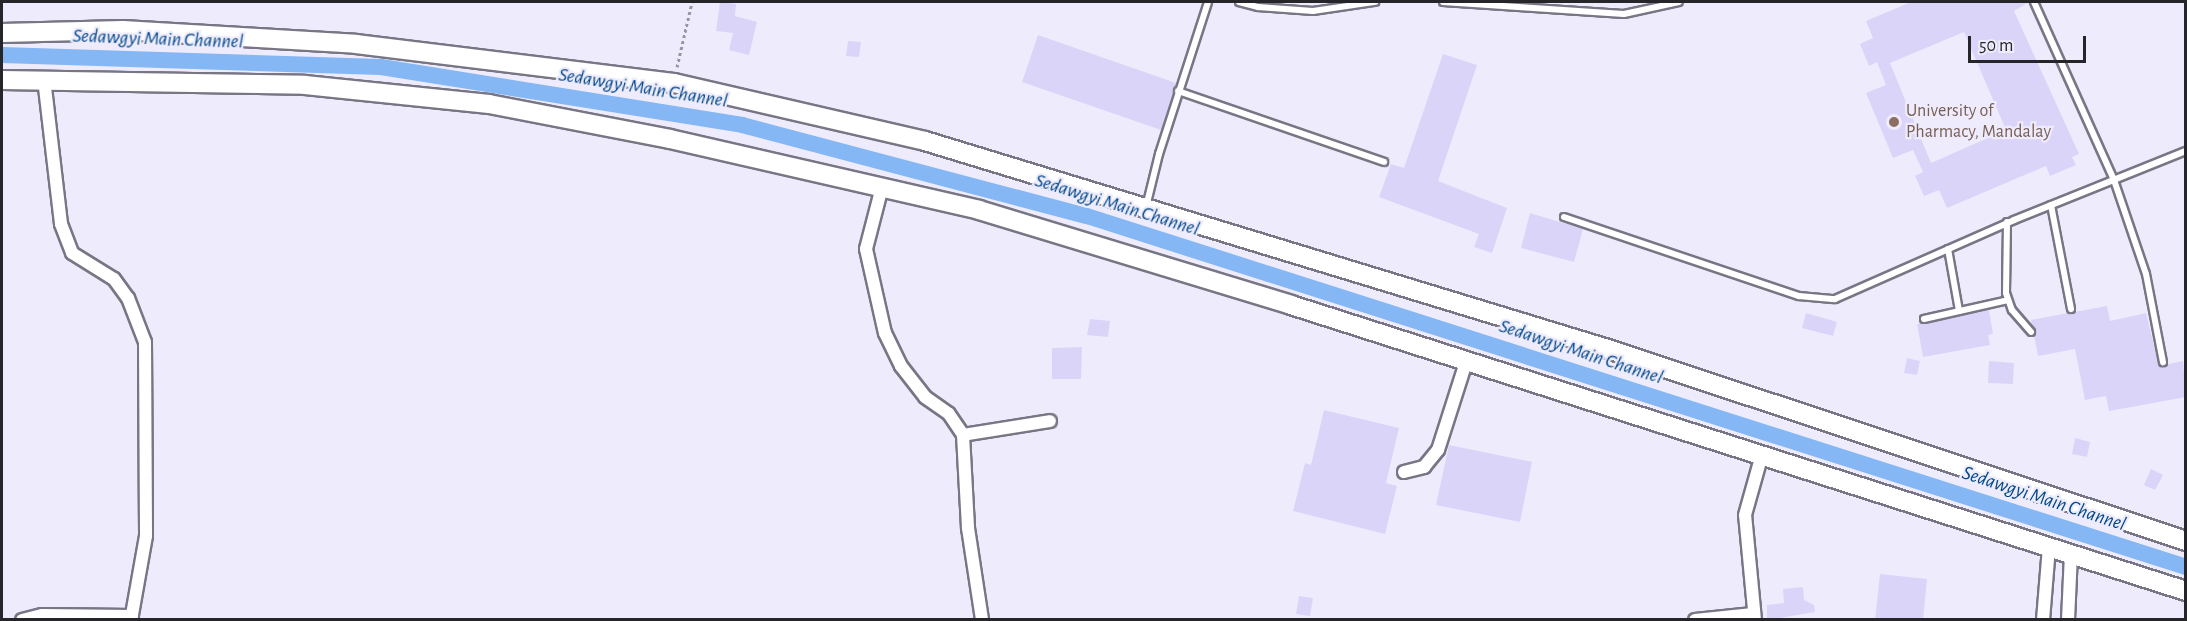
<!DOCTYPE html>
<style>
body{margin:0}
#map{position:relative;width:2187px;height:621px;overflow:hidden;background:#eeecfc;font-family:"Alegreya Sans",sans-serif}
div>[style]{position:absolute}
.canal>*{height:16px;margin:-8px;padding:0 8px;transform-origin:8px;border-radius:8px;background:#85b7f4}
.building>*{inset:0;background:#dad4f9}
.path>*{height:3px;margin-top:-1.5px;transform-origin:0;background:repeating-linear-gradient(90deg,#9795a0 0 3px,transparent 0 6px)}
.roads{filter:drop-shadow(2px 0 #787684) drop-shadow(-2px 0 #787684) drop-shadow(0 2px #787684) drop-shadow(0 -2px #787684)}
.lane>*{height:6px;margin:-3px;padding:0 3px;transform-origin:3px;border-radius:3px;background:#fff}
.street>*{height:12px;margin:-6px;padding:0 6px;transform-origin:6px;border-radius:6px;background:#fff}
.secondary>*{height:18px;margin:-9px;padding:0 9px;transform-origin:9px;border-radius:9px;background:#fff}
.dots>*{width:16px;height:16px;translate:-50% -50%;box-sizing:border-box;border:3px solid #eeecfc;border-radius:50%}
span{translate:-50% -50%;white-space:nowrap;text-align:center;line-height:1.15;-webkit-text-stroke:4.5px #eeecfc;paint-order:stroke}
.education-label{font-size:18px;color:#785e54}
.left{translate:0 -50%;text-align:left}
.water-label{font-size:20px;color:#004789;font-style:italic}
.frame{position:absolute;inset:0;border:3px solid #26252a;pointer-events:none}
.scale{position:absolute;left:1968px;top:36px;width:118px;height:27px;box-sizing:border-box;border:3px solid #26252a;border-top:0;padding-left:8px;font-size:18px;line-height:21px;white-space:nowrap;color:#26252a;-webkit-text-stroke:4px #eeecfc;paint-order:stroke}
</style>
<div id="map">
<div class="canal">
<div style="left:2px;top:55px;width:379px;rotate:1.8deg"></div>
<div style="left:381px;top:67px;width:366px;rotate:9.1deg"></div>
<div style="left:742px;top:125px;width:357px;rotate:14.8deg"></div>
<div style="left:1087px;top:216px;width:1154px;rotate:17.71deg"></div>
</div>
<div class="building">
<div style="clip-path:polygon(720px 2px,736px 4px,735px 16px,757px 22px,749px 55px,729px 50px,733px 33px,716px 31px)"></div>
<div style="clip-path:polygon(evenodd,1911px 2px,2029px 2px,2014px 11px,2079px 154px,2072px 157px,2076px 165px,2050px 176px,2046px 166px,1947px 208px,1939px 190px,1924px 196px,1915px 176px,1923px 172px,1913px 150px,1893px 158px,1866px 93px,1886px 85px,1877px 62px,1869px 66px,1860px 44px,1873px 38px,1866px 21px,1911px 2px,1964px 32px,2006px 130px,1931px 163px,1890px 63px,1964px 32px)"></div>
<div style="clip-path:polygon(1038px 35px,1176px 83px,1161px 130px,1022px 82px)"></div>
<div style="clip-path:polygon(848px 41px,861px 42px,859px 57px,846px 56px)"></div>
<div style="clip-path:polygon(1443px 54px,1477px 65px,1438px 181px,1507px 208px,1492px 253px,1474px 247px,1479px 234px,1379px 197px,1391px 164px,1404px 168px)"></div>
<div style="clip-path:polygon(1530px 213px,1583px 229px,1574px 262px,1521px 248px)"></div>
<div style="clip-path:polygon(2107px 306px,2110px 321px,2146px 313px,2159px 366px,2183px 361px,2186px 397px,2109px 411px,2106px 396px,2085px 400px,2075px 349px,2038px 356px,2031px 320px)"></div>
<div style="clip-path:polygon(1989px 310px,1993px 334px,1988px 335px,1990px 345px,1923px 357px,1917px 324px)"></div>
<div style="clip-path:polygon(1806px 313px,1837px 322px,1833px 336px,1802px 328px)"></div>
<div style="clip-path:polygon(1090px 319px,1110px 321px,1108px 337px,1087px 335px)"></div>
<div style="clip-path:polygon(1082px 347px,1081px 379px,1052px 379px,1052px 348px)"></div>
<div style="clip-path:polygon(1907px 358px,1920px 361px,1917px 375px,1904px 373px)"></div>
<div style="clip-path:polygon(1989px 361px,2014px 363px,2013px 384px,1988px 383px)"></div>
<div style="clip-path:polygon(1324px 410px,1399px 428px,1386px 483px,1397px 486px,1385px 534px,1293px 511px,1305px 463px,1311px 465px)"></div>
<div style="clip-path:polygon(2075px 438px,2090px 442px,2087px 457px,2072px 454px)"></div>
<div style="clip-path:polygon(1449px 445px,1532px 462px,1520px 522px,1436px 505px)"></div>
<div style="clip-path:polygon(2151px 469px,2163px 475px,2155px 490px,2144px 485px)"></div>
<div style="clip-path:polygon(1880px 574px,1927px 579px,1923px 620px,1875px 620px)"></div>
<div style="clip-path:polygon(1803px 587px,1804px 600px,1814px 605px,1815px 612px,1767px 620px,1767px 605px,1784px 603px,1783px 589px)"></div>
<div style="clip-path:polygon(1299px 596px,1313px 598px,1310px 616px,1296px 614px)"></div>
</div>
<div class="path">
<div style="left:677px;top:67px;width:67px;rotate:-77deg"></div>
</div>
<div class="roads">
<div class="lane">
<div style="left:1239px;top:2px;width:20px;rotate:15deg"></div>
<div style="left:1258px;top:7px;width:55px;rotate:4.2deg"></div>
<div style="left:1313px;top:11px;width:63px;rotate:-8.3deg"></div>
<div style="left:1443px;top:2px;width:181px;rotate:3.8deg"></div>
<div style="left:1624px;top:14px;width:56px;rotate:-12.3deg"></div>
<div style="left:2034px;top:2px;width:195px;rotate:65.8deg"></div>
<div style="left:2114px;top:180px;width:99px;rotate:71.2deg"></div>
<div style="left:2146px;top:274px;width:90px;rotate:79.1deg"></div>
<div style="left:1178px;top:91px;width:218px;rotate:19deg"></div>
<div style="left:2051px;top:205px;width:106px;rotate:79.1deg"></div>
<div style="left:1146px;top:207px;width:55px;rotate:-76.2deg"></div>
<div style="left:1159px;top:154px;width:160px;rotate:-72.1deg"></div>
<div style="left:1564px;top:217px;width:248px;rotate:18.6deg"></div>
<div style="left:1799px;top:296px;width:36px;rotate:5deg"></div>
<div style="left:1835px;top:299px;width:196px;rotate:-23.8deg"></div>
<div style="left:2014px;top:220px;width:185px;rotate:-21.9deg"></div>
<div style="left:2007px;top:222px;width:71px;rotate:90.8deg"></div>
<div style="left:2006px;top:293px;width:18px;rotate:71deg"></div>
<div style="left:2012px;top:310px;width:29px;rotate:49deg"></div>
<div style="left:1948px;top:249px;width:63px;rotate:79.9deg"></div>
<div style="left:1924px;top:319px;width:86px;rotate:-12.7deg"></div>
</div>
<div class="street">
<div style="left:44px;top:79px;width:146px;rotate:83.3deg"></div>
<div style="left:61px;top:224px;width:31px;rotate:69deg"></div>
<div style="left:72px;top:253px;width:49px;rotate:31.8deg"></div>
<div style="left:114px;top:279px;width:24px;rotate:54deg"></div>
<div style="left:128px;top:298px;width:47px;rotate:68.9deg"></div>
<div style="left:145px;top:342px;width:194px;rotate:89.7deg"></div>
<div style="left:146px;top:536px;width:85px;rotate:100.1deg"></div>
<div style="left:882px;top:187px;width:64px;rotate:104.5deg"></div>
<div style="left:866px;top:249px;width:86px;rotate:77.3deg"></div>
<div style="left:885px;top:333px;width:37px;rotate:64deg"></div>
<div style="left:901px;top:366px;width:39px;rotate:52deg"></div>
<div style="left:925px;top:397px;width:29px;rotate:35deg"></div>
<div style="left:949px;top:414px;width:25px;rotate:56deg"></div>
<div style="left:963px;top:435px;width:93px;rotate:86.9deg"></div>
<div style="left:968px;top:528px;width:93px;rotate:81.3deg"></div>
<div style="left:963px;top:435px;width:88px;rotate:-9.1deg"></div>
<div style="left:1404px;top:472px;width:21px;rotate:-14deg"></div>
<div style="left:1424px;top:467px;width:22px;rotate:-51deg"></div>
<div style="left:1438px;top:450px;width:92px;rotate:-72.3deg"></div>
<div style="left:22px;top:620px;width:21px;rotate:-14deg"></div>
<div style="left:42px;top:615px;width:90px;rotate:0.6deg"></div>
<div style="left:1695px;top:620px;width:58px;rotate:-5.9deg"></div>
<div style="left:1755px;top:620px;width:105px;rotate:-95.4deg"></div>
<div style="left:1745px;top:515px;width:59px;rotate:-74.3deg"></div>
<div style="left:2043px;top:620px;width:73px;rotate:-85.3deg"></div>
<div style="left:2068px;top:620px;width:66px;rotate:-87.4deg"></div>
</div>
<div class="secondary">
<div style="left:2px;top:33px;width:121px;rotate:-1.4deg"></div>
<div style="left:123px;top:30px;width:233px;rotate:3.4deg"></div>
<div style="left:356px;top:44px;width:320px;rotate:7deg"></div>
<div style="left:674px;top:83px;width:258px;rotate:13deg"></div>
<div style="left:925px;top:141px;width:717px;rotate:16.94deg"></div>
<div style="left:1611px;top:350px;width:606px;rotate:18.38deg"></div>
<div style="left:2px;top:80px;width:303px;rotate:0.9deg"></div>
<div style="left:305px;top:85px;width:185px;rotate:5.9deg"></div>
<div style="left:489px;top:104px;width:184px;rotate:10.9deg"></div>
<div style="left:670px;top:139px;width:317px;rotate:12.9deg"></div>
<div style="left:979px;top:210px;width:326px;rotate:16.9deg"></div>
<div style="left:1291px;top:305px;width:940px;rotate:17.72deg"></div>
</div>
</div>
<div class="dots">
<div style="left:1894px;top:122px;background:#8d6e63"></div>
</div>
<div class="education-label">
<span class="left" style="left:1906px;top:122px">University of<br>Pharmacy, Mandalay</span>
</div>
<div class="water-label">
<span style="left:158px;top:39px;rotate:2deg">Sedawgyi Main Channel</span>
<span style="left:643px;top:88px;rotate:9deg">Sedawgyi Main Channel</span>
<span style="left:1117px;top:205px;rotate:17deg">Sedawgyi Main Channel</span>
<span style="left:1581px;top:352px;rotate:18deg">Sedawgyi Main Channel</span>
<span style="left:2044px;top:499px;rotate:18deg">Sedawgyi Main Channel</span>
</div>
<div class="frame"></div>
<div class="scale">50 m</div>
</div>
